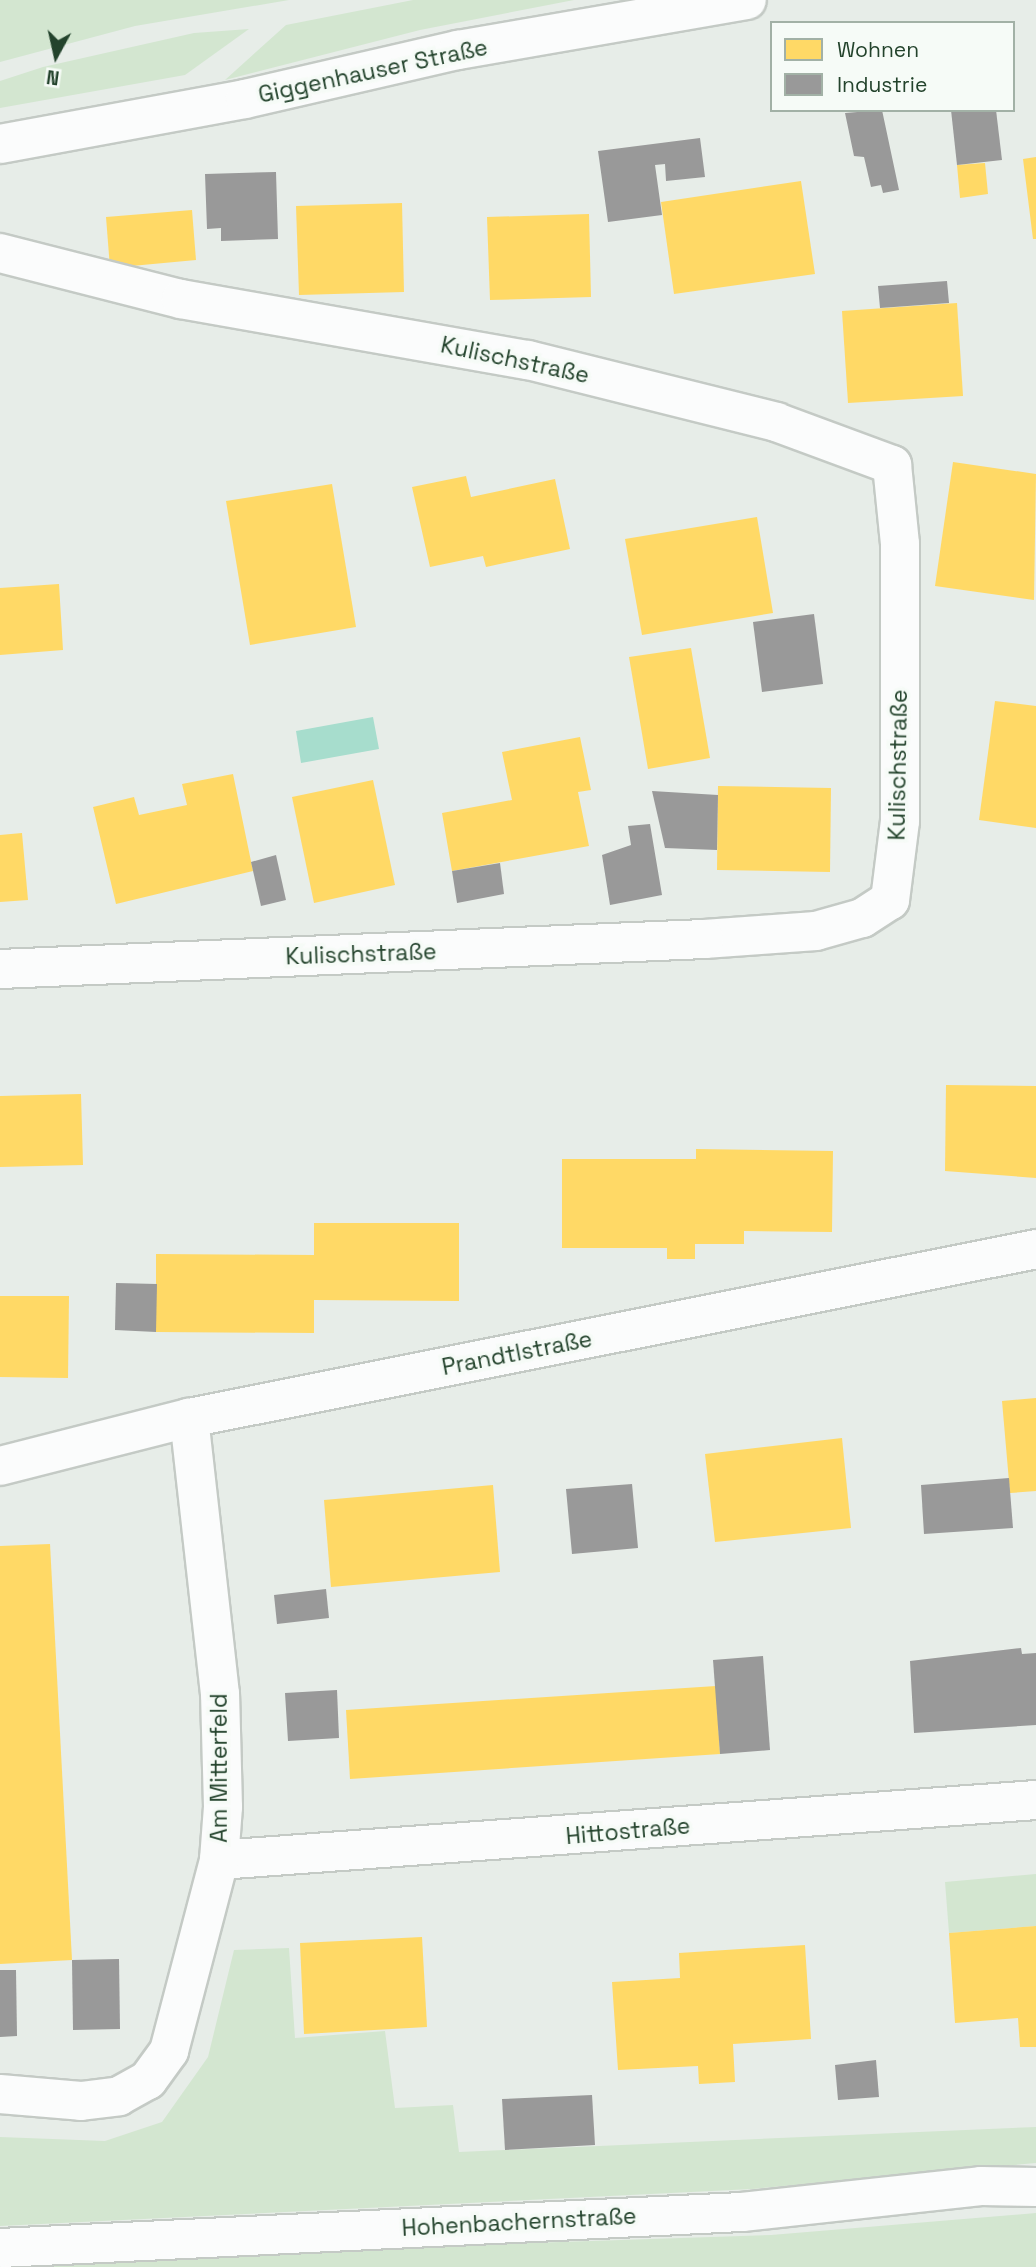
<!DOCTYPE html>
<meta charset="utf-8">
<style>
body{margin:0}
#map{position:relative;width:1036px;height:2267px;overflow:hidden;background:#e7ede8;font-family:"Space Grotesk",sans-serif}
div>[style]{position:absolute}
.green>*{inset:0;background:#d3e6d0}
.water>*{inset:0;background:#a7ddcd}
.homes>*{inset:0;background:#ffd966}
.industry>*{inset:0;background:#999}
.roads{filter:drop-shadow(2px 0 #c4cac5) drop-shadow(-2px 0 #c4cac5) drop-shadow(0 2px #c4cac5) drop-shadow(0 -2px #c4cac5)}
.street>*{height:38px;margin:-19px;padding:0 19px;transform-origin:19px;border-radius:19px;background:#fbfcfc}
.secondary>*{height:38px;margin:-19px;padding:0 19px;transform-origin:19px;border-radius:19px;background:#fbfcfc}
span{translate:-50% -50%;white-space:nowrap;text-align:center;line-height:1.15;-webkit-text-stroke:7px #f6fbf7;paint-order:stroke}
.street-label{font-size:23px;color:#23432c}
.legend{position:absolute;left:770px;top:21px;width:245px;height:91px;box-sizing:border-box;background:#f6fbf7;border:2px solid #a2b1a6;margin:0;padding:9px 12px;list-style:none;font-size:21px;color:#23432c}
.legend li{display:flex;align-items:center;gap:14px;height:35px}
.legend b{width:35px;border:2px solid #a2b1a6}
.north{position:absolute;left:21px;top:21px;width:70px;height:70px;-webkit-text-stroke:5px #f6fbf7;paint-order:stroke;rotate:188deg;font-size:19px;font-weight:700;line-height:28px;text-align:center;color:#23432c}
.north::after{content:'';display:block;margin:auto;width:24px;height:32px;background:#23432c;clip-path:polygon(50% 0,100% 100%,50% 72%,0 100%)}
</style>
<div id="map">
<div class="green">
<div style="clip-path:polygon(0 0,289px 0,135px 26px,0 62px)"></div>
<div style="clip-path:polygon(413px 0,574px 0,420px 30px,225px 80px,286px 25px)"></div>
<div style="clip-path:polygon(249px 29px,185px 75px,0 108px,0 81px,43px 67px,194px 33px)"></div>
<div style="clip-path:polygon(1036px 1874px,1036px 1926px,949px 1933px,945px 1882px)"></div>
<div style="clip-path:polygon(289px 1948px,295px 2038px,385px 2031px,395px 2108px,453px 2105px,459px 2152px,1036px 2127px,1036px 2163px,752px 2189px,0 2226px,0 2137px,105px 2141px,162px 2122px,208px 2057px,234px 1950px)"></div>
<div style="clip-path:polygon(1036px 2213px,1036px 2267px,16px 2267px,113px 2257px,771px 2235px)"></div>
</div>
<div class="water">
<div style="clip-path:polygon(373px 717px,379px 749px,301px 763px,296px 731px)"></div>
</div>
<div class="homes">
<div style="clip-path:polygon(1036px 157px,1036px 239px,1033px 239px,1023px 159px)"></div>
<div style="clip-path:polygon(985px 163px,988px 194px,960px 198px,957px 165px)"></div>
<div style="clip-path:polygon(801px 181px,815px 274px,674px 294px,661px 202px)"></div>
<div style="clip-path:polygon(402px 203px,404px 292px,299px 295px,296px 206px)"></div>
<div style="clip-path:polygon(192px 210px,196px 260px,110px 268px,106px 217px)"></div>
<div style="clip-path:polygon(589px 214px,591px 297px,490px 300px,487px 217px)"></div>
<div style="clip-path:polygon(957px 303px,963px 396px,848px 403px,842px 311px)"></div>
<div style="clip-path:polygon(953px 462px,1036px 474px,1034px 600px,935px 586px)"></div>
<div style="clip-path:polygon(466px 476px,471px 497px,555px 479px,570px 549px,486px 567px,483px 556px,430px 567px,412px 487px)"></div>
<div style="clip-path:polygon(332px 484px,356px 627px,250px 645px,226px 501px)"></div>
<div style="clip-path:polygon(757px 517px,773px 613px,642px 635px,625px 539px)"></div>
<div style="clip-path:polygon(59px 584px,63px 650px,0 655px,0 588px)"></div>
<div style="clip-path:polygon(691px 648px,710px 758px,648px 769px,629px 657px)"></div>
<div style="clip-path:polygon(995px 701px,1036px 706px,1036px 828px,979px 820px)"></div>
<div style="clip-path:polygon(580px 737px,591px 790px,578px 792px,589px 846px,452px 871px,442px 813px,512px 800px,502px 752px)"></div>
<div style="clip-path:polygon(233px 774px,253px 871px,116px 904px,93px 807px,134px 797px,139px 815px,187px 805px,182px 784px)"></div>
<div style="clip-path:polygon(373px 780px,395px 885px,314px 903px,292px 797px)"></div>
<div style="clip-path:polygon(718px 786px,831px 788px,830px 872px,717px 870px)"></div>
<div style="clip-path:polygon(22px 833px,28px 900px,0 902px,0 835px)"></div>
<div style="clip-path:polygon(946px 1085px,1036px 1086px,1036px 1178px,945px 1171px)"></div>
<div style="clip-path:polygon(81px 1094px,83px 1165px,0 1167px,0 1096px)"></div>
<div style="clip-path:polygon(696px 1149px,833px 1151px,832px 1232px,744px 1231px,744px 1244px,695px 1244px,695px 1259px,667px 1259px,667px 1248px,562px 1248px,562px 1159px,696px 1159px)"></div>
<div style="clip-path:polygon(314px 1223px,459px 1223px,459px 1301px,314px 1300px,314px 1333px,156px 1332px,156px 1254px,314px 1255px)"></div>
<div style="clip-path:polygon(0 1296px,69px 1296px,68px 1378px,0 1377px)"></div>
<div style="clip-path:polygon(1036px 1398px,1036px 1491px,1010px 1493px,1002px 1401px)"></div>
<div style="clip-path:polygon(842px 1438px,851px 1528px,715px 1542px,705px 1454px)"></div>
<div style="clip-path:polygon(493px 1485px,500px 1572px,331px 1587px,324px 1500px)"></div>
<div style="clip-path:polygon(50px 1544px,72px 1960px,0 1964px,0 1546px)"></div>
<div style="clip-path:polygon(716px 1686px,720px 1754px,350px 1779px,346px 1710px)"></div>
<div style="clip-path:polygon(1036px 1926px,1036px 2047px,1020px 2047px,1018px 2018px,955px 2023px,949px 1933px)"></div>
<div style="clip-path:polygon(422px 1937px,427px 2027px,304px 2034px,300px 1943px)"></div>
<div style="clip-path:polygon(805px 1945px,811px 2039px,733px 2044px,735px 2082px,699px 2084px,698px 2066px,618px 2070px,612px 1982px,680px 1978px,679px 1953px)"></div>
</div>
<div class="industry">
<div style="clip-path:polygon(882px 110px,899px 190px,883px 193px,881px 185px,871px 187px,864px 157px,854px 156px,845px 113px)"></div>
<div style="clip-path:polygon(951px 110px,996px 110px,1002px 160px,957px 165px)"></div>
<div style="clip-path:polygon(700px 138px,705px 177px,666px 181px,665px 164px,655px 165px,662px 215px,608px 222px,598px 151px)"></div>
<div style="clip-path:polygon(276px 172px,278px 239px,221px 241px,221px 228px,207px 229px,205px 174px)"></div>
<div style="clip-path:polygon(947px 281px,949px 303px,880px 308px,878px 286px)"></div>
<div style="clip-path:polygon(814px 614px,823px 684px,762px 692px,753px 622px)"></div>
<div style="clip-path:polygon(652px 791px,718px 795px,717px 850px,665px 848px)"></div>
<div style="clip-path:polygon(650px 824px,662px 895px,610px 905px,602px 855px,631px 845px,628px 826px)"></div>
<div style="clip-path:polygon(276px 855px,286px 900px,261px 906px,251px 862px)"></div>
<div style="clip-path:polygon(500px 863px,504px 894px,457px 903px,452px 871px)"></div>
<div style="clip-path:polygon(116px 1283px,157px 1284px,156px 1332px,115px 1330px)"></div>
<div style="clip-path:polygon(1009px 1478px,1013px 1528px,924px 1534px,921px 1485px)"></div>
<div style="clip-path:polygon(632px 1484px,638px 1548px,572px 1554px,566px 1489px)"></div>
<div style="clip-path:polygon(326px 1589px,329px 1618px,277px 1624px,274px 1595px)"></div>
<div style="clip-path:polygon(1021px 1648px,1022px 1654px,1036px 1653px,1036px 1725px,914px 1733px,910px 1661px)"></div>
<div style="clip-path:polygon(763px 1656px,770px 1750px,720px 1754px,713px 1660px)"></div>
<div style="clip-path:polygon(337px 1690px,339px 1738px,288px 1741px,285px 1693px)"></div>
<div style="clip-path:polygon(119px 1959px,120px 2029px,73px 2030px,72px 1960px)"></div>
<div style="clip-path:polygon(0 1970px,16px 1970px,17px 2036px,0 2037px)"></div>
<div style="clip-path:polygon(876px 2060px,879px 2097px,838px 2100px,835px 2065px)"></div>
<div style="clip-path:polygon(592px 2095px,595px 2145px,505px 2150px,502px 2099px)"></div>
</div>
<div class="roads">
<div class="street">
<div style="left:0;top:253px;width:187px;rotate:14.3deg"></div>
<div style="left:181px;top:299px;width:352px;rotate:10deg"></div>
<div style="left:528px;top:360px;width:256px;rotate:14deg"></div>
<div style="left:776px;top:422px;width:124px;rotate:20.3deg"></div>
<div style="left:892px;top:465px;width:79px;rotate:84.2deg"></div>
<div style="left:900px;top:544px;width:277px;rotate:90deg"></div>
<div style="left:900px;top:821px;width:80px;rotate:97.2deg"></div>
<div style="left:890px;top:900px;width:33px;rotate:147deg"></div>
<div style="left:862px;top:918px;width:48px;rotate:164.2deg"></div>
<div style="left:816px;top:931px;width:112px;rotate:175.9deg"></div>
<div style="left:704px;top:939px;width:705px;rotate:177.56deg"></div>
<div style="left:0;top:1466px;width:195px;rotate:-14.3deg"></div>
<div style="left:189px;top:1418px;width:864px;rotate:-11.28deg"></div>
<div style="left:219px;top:1860px;width:819px;rotate:-4.2deg"></div>
<div style="left:0;top:2094px;width:81px;rotate:4.9deg"></div>
<div style="left:81px;top:2101px;width:38px;rotate:-7deg"></div>
<div style="left:119px;top:2096px;width:33px;rotate:-29deg"></div>
<div style="left:148px;top:2080px;width:36px;rotate:-54deg"></div>
<div style="left:169px;top:2051px;width:197px;rotate:-75.3deg"></div>
<div style="left:219px;top:1860px;width:53px;rotate:-85.7deg"></div>
<div style="left:223px;top:1807px;width:113px;rotate:-91.5deg"></div>
<div style="left:220px;top:1694px;width:278px;rotate:-96.4deg"></div>
<div style="left:0;top:2248px;width:743px;rotate:-2.78deg"></div>
<div style="left:742px;top:2212px;width:240px;rotate:-6.2deg"></div>
<div style="left:981px;top:2186px;width:55px;rotate:1deg"></div>
</div>
<div class="secondary">
<div style="left:0;top:144px;width:249px;rotate:-10.4deg"></div>
<div style="left:245px;top:99px;width:219px;rotate:-13deg"></div>
<div style="left:458px;top:50px;width:293px;rotate:-9.8deg"></div>
</div>
</div>
<div class="street-label">
<span style="left:373px;top:71px;rotate:-12deg">Giggenhauser Straße</span>
<span style="left:515px;top:360px;rotate:12deg">Kulischstraße</span>
<span style="left:898px;top:765px;rotate:-89deg">Kulischstraße</span>
<span style="left:361px;top:954px;rotate:-2deg">Kulischstraße</span>
<span style="left:517px;top:1353px;rotate:-11deg">Prandtlstraße</span>
<span style="left:219px;top:1768px;rotate:-90deg">Am Mitterfeld</span>
<span style="left:628px;top:1831px;rotate:-5deg">Hittostraße</span>
<span style="left:519px;top:2222px;rotate:-3deg">Hohenbachernstraße</span>
</div>
<ul class="legend">
<li><b style="height:19px;background:#ffd966"></b>Wohnen</li>
<li><b style="height:19px;background:#999"></b>Industrie</li>
</ul>
<div class="north">N</div>
</div>
